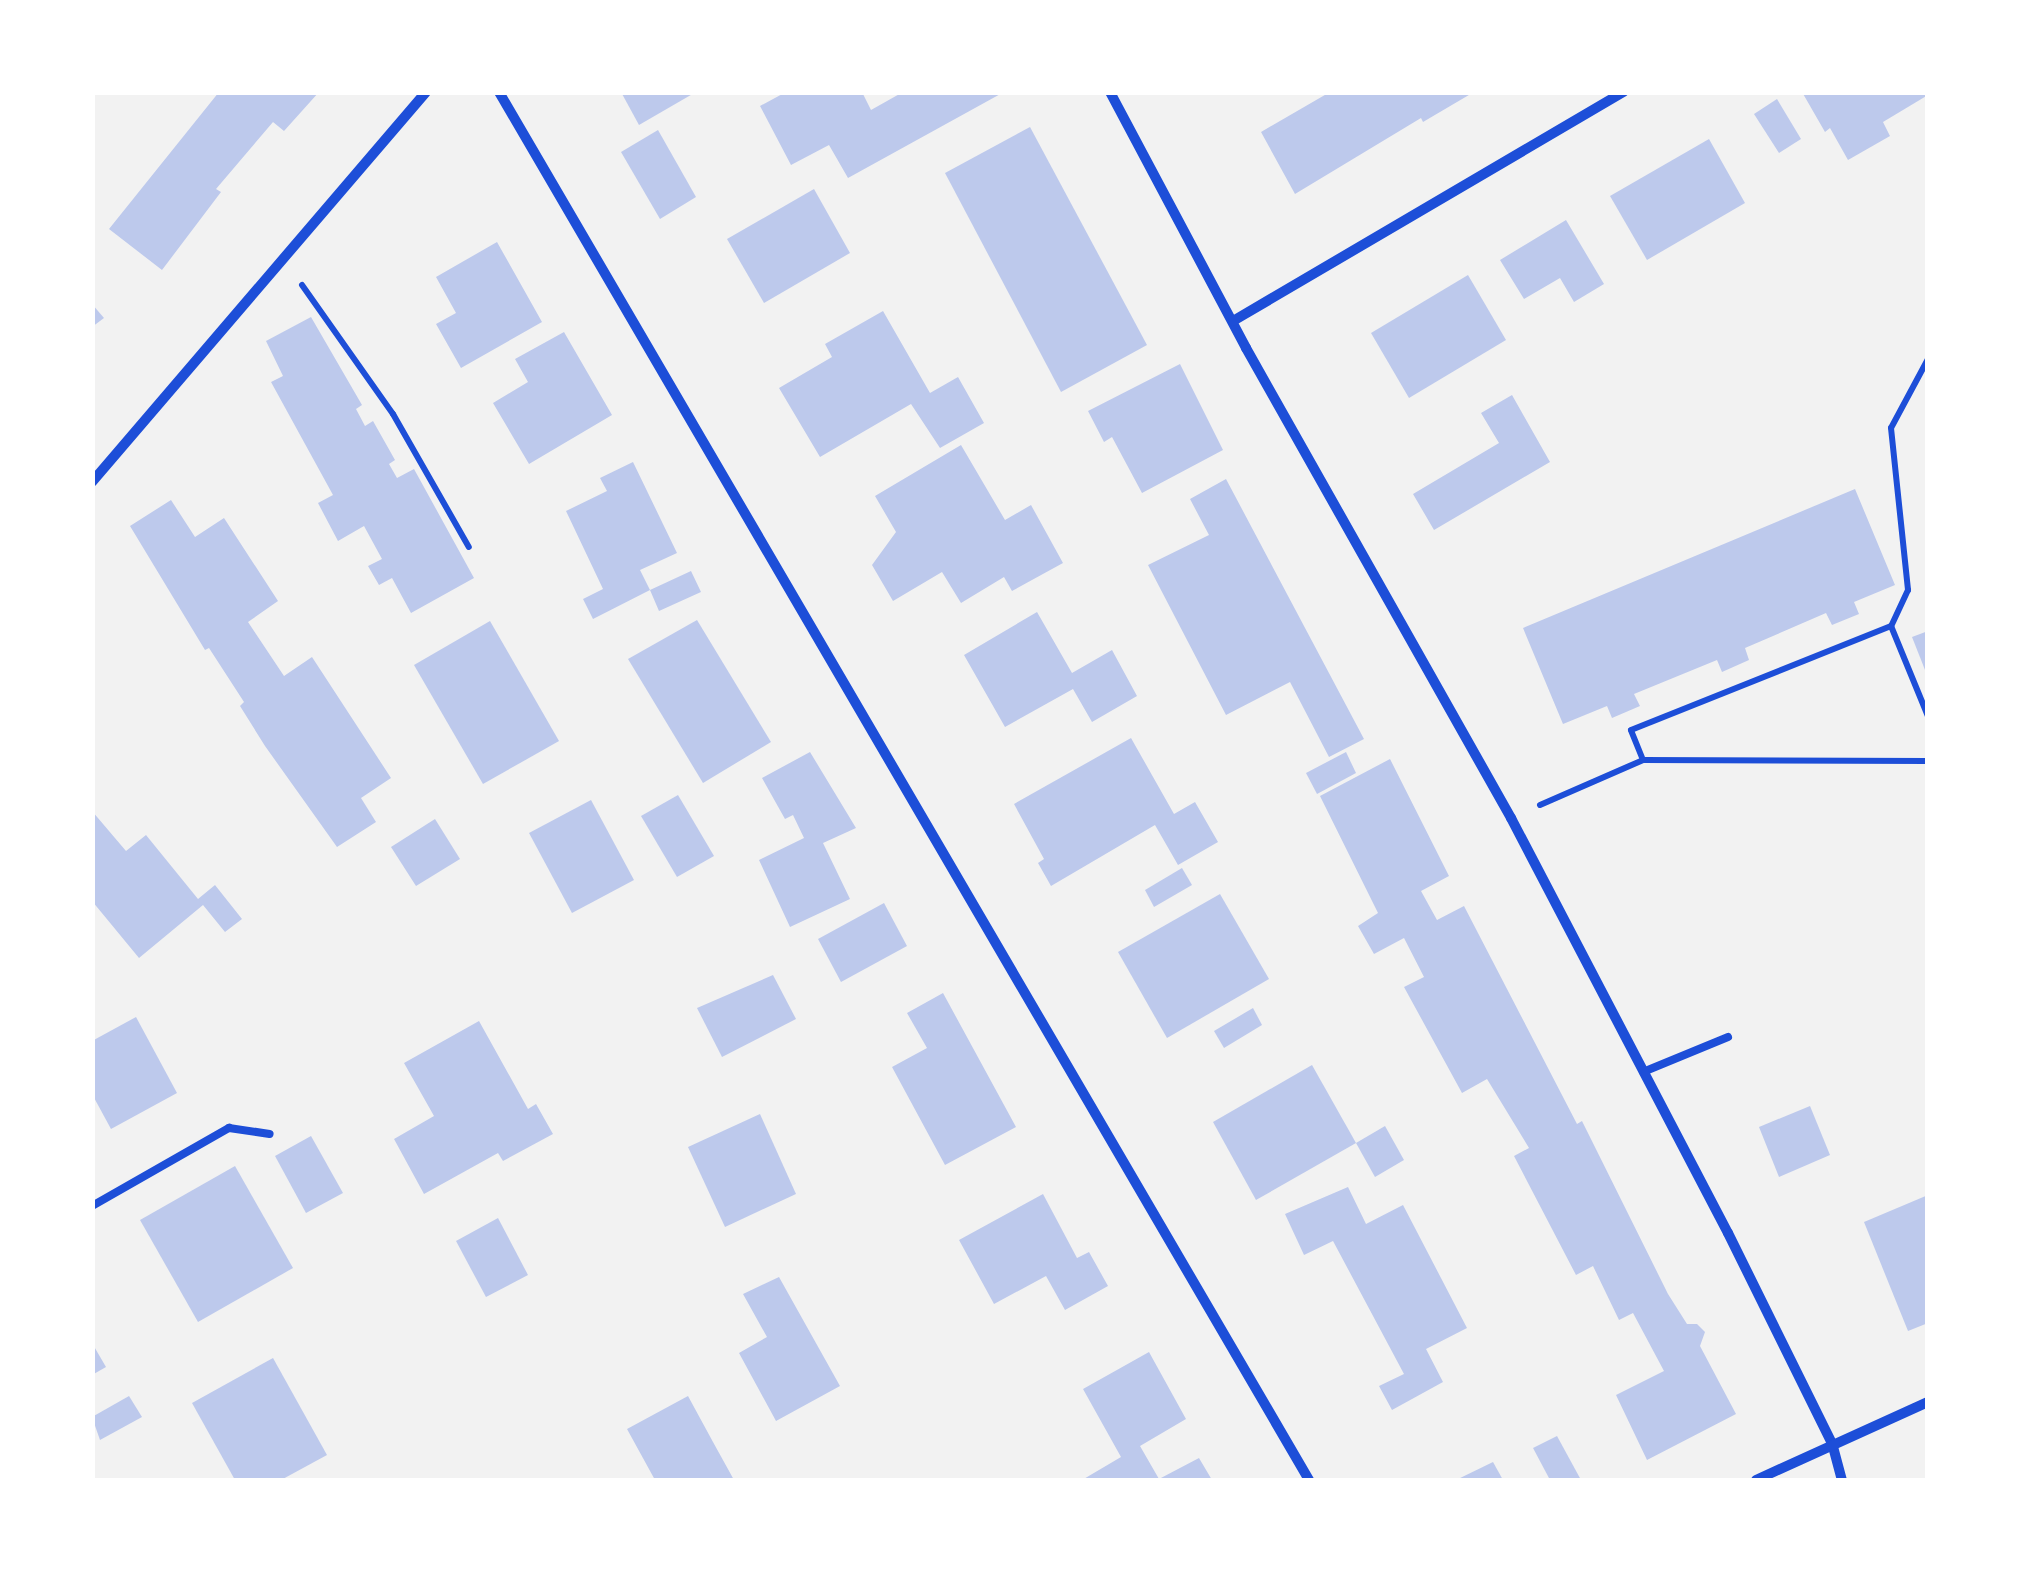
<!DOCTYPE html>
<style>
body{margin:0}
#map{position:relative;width:2020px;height:1573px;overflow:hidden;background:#f2f2f2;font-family:Commissioner,sans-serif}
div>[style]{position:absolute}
.building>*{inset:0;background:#bdc9ec}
.path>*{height:6px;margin:-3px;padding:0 3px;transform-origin:3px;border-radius:3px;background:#1d4ed8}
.service>*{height:8px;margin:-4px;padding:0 4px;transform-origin:4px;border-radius:4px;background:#1d4ed8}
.minor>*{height:10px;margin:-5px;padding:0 5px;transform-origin:5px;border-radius:5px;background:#1d4ed8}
span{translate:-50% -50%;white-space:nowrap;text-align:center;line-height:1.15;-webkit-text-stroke:10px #fff;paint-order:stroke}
.frame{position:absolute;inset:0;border:95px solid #fff;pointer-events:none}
</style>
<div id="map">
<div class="building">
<div style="clip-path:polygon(219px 92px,319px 92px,284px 131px,273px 122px,216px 189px,221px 192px,162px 270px,109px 229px)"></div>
<div style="clip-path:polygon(621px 92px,696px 92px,639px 125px)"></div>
<div style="clip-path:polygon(786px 92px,862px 92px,871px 110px,903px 92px,1004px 92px,848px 178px,829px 145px,791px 165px,760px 106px)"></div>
<div style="clip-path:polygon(1330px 92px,1474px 92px,1423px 122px,1421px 118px,1295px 194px,1261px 132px)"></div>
<div style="clip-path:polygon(1802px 92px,1928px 92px,1928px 95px,1883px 122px,1890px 136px,1848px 160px,1830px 128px,1825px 132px)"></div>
<div style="clip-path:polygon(1777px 99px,1801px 139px,1779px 153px,1754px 114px)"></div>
<div style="clip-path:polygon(1030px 127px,1147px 345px,1061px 392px,945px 173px)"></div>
<div style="clip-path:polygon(658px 130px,696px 197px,660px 219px,621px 152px)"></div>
<div style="clip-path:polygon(1709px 139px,1745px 203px,1647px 260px,1610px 196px)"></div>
<div style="clip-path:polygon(814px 189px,850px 253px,764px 303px,727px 239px)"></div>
<div style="clip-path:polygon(1566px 220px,1604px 284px,1574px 302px,1560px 278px,1524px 299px,1500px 260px)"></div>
<div style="clip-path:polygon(497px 242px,542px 322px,461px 368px,436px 324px,456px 313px,436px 277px)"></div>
<div style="clip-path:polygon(1468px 275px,1506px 340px,1409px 398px,1371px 333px)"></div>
<div style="clip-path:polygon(92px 304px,104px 318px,92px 327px)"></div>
<div style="clip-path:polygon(883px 311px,930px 393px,958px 377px,984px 423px,940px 448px,911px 404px,820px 457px,779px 388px,832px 357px,825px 344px)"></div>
<div style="clip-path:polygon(311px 317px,362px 405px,356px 409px,365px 426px,373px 421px,395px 460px,389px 464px,397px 478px,414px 469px,474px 578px,411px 613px,392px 578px,379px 585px,368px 566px,382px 559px,364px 526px,338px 541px,318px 503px,333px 495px,271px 382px,283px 376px,266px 341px)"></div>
<div style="clip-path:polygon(564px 332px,612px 415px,529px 464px,493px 403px,528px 382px,515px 359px)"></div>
<div style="clip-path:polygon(1180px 364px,1223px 450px,1142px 493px,1112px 437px,1104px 442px,1088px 411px)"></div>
<div style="clip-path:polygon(1512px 395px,1550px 462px,1434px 530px,1413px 494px,1499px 443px,1481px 413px)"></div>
<div style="clip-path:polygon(961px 445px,1005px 520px,1031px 505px,1063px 563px,1012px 591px,1004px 577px,961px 603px,942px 572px,893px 601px,872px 565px,896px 532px,875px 496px)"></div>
<div style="clip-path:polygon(633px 462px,677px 553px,640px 570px,650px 590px,691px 571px,701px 592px,659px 611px,650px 590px,593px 619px,583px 599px,603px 589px,566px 511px,607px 491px,600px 478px)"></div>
<div style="clip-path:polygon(1226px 479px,1364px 739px,1329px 757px,1290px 682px,1226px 715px,1148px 565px,1209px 535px,1190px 499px)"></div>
<div style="clip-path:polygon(1855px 489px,1895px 585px,1854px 602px,1859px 614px,1832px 625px,1826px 613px,1745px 648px,1749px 660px,1722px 672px,1717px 660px,1634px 694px,1640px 706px,1612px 718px,1607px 706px,1563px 724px,1523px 628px)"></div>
<div style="clip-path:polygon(171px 500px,195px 537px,224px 518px,278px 601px,248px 622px,284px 676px,312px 657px,391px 778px,361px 798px,376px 822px,337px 847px,265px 746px,240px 706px,244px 702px,209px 648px,205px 650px,130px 526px)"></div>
<div style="clip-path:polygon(1037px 612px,1072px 673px,1112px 650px,1137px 696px,1092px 722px,1073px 689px,1005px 727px,964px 655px)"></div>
<div style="clip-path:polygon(697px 620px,771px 742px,703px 783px,628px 659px)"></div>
<div style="clip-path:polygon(490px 621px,559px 741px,483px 784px,414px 665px)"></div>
<div style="clip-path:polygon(1928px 631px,1928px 675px,1927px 675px,1912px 637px)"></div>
<div style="clip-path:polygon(1131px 738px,1174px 814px,1195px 802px,1218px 842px,1178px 865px,1155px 825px,1051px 886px,1038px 863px,1044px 859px,1014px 804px)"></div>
<div style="clip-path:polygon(810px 752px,856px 828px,823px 843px,850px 899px,790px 927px,759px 860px,804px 838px,793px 815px,785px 819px,762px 778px)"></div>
<div style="clip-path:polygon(1346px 752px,1356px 773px,1317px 794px,1306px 773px)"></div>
<div style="clip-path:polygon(1390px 759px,1449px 876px,1421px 891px,1437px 920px,1464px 906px,1577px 1124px,1582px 1121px,1668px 1294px,1687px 1324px,1697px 1324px,1705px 1332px,1700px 1346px,1736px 1414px,1647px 1460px,1616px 1395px,1664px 1371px,1633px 1313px,1619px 1320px,1593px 1266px,1576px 1275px,1514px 1156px,1529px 1148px,1487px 1079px,1462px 1093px,1404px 987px,1424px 977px,1404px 938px,1374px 954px,1358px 926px,1378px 913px,1320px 796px)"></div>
<div style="clip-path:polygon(678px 795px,714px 856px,677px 877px,641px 816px)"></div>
<div style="clip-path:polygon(591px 800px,634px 880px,572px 913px,529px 833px)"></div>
<div style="clip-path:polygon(92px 811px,126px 851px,146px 835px,198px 899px,215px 885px,242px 919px,225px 932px,203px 905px,139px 958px,92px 901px)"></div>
<div style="clip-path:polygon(435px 819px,460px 859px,416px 886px,391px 847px)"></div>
<div style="clip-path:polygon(1182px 868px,1192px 885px,1154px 907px,1145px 890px)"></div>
<div style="clip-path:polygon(1220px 894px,1269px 979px,1167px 1038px,1118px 952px)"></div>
<div style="clip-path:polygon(884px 903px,907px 946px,841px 982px,818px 939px)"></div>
<div style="clip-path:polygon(773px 975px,796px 1019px,722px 1057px,697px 1008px)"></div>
<div style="clip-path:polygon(943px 993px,1016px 1127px,945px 1165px,892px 1067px,927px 1048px,907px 1013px)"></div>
<div style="clip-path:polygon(1253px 1008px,1262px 1025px,1224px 1048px,1214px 1031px)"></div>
<div style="clip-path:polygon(136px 1017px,177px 1093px,111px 1129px,92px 1094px,92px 1041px)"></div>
<div style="clip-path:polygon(479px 1021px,528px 1109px,536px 1104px,553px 1134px,503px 1161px,498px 1153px,424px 1194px,394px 1139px,434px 1116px,404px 1063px)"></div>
<div style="clip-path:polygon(1312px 1065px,1356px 1143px,1256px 1200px,1213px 1122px)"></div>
<div style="clip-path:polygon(1810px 1106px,1830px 1155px,1779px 1177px,1759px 1127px)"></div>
<div style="clip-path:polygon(760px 1114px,796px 1194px,725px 1227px,688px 1147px)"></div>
<div style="clip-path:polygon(1385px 1126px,1404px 1160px,1375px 1177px,1356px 1143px)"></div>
<div style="clip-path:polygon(311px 1136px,343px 1193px,306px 1213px,275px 1156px)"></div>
<div style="clip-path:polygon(235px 1166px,293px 1268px,198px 1322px,140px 1220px)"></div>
<div style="clip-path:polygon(1348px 1187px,1366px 1224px,1403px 1205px,1467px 1328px,1426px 1349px,1443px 1382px,1392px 1410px,1379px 1386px,1404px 1374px,1333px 1241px,1304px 1255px,1285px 1214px)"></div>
<div style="clip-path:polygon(1043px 1194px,1077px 1258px,1089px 1252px,1108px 1286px,1065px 1310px,1046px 1276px,994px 1304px,959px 1240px)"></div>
<div style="clip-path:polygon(1928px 1195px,1928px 1323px,1908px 1331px,1864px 1222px)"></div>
<div style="clip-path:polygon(498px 1218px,528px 1275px,486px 1297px,456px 1241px)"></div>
<div style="clip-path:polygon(779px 1277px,840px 1386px,776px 1421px,739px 1353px,767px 1337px,743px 1294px)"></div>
<div style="clip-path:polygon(92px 1343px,106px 1367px,92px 1375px)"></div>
<div style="clip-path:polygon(1149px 1352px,1186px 1419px,1140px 1446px,1159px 1479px,1199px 1458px,1212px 1480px,1082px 1480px,1121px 1457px,1083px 1389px)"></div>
<div style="clip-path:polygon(273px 1358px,327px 1455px,281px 1480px,235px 1480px,192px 1403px)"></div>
<div style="clip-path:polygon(129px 1396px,142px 1417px,100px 1440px,92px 1417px)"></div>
<div style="clip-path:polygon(688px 1396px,713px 1442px,734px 1480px,655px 1480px,627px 1429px)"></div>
<div style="clip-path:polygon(1557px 1436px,1581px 1480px,1550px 1480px,1533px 1448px)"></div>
<div style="clip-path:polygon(1493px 1462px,1503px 1480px,1456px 1480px)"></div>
</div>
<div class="path">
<div style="left:302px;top:285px;width:158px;rotate:54.8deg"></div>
<div style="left:393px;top:414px;width:153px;rotate:60.3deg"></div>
<div style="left:1928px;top:359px;width:78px;rotate:118.2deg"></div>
<div style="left:1891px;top:428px;width:163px;rotate:84deg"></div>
<div style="left:1908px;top:590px;width:40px;rotate:115deg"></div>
<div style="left:1891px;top:626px;width:97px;rotate:67.7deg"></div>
<div style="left:1643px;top:760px;width:32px;rotate:-112deg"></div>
<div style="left:1631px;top:730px;width:280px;rotate:-21.8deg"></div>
<div style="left:1540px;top:805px;width:112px;rotate:-23.6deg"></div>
<div style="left:1643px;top:760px;width:285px;rotate:0.2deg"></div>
</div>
<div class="service">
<div style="left:1643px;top:1072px;width:92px;rotate:-22.4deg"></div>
<div style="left:92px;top:1206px;width:158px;rotate:-29.7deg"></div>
<div style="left:229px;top:1128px;width:41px;rotate:8.3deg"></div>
</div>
<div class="minor">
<div style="left:499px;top:92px;width:1607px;rotate:59.73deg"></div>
<div style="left:1110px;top:92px;width:290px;rotate:62deg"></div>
<div style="left:1246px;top:348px;width:540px;rotate:60.58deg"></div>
<div style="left:1511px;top:818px;width:468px;rotate:62.4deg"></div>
<div style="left:1728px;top:1233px;width:234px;rotate:63.7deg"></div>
<div style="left:1832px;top:1443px;width:38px;rotate:75deg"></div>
<div style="left:1233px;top:321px;width:453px;rotate:-30.4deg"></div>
<div style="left:92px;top:482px;width:513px;rotate:-49.42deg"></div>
<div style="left:1756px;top:1480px;width:189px;rotate:-24.4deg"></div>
</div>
<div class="frame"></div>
</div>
